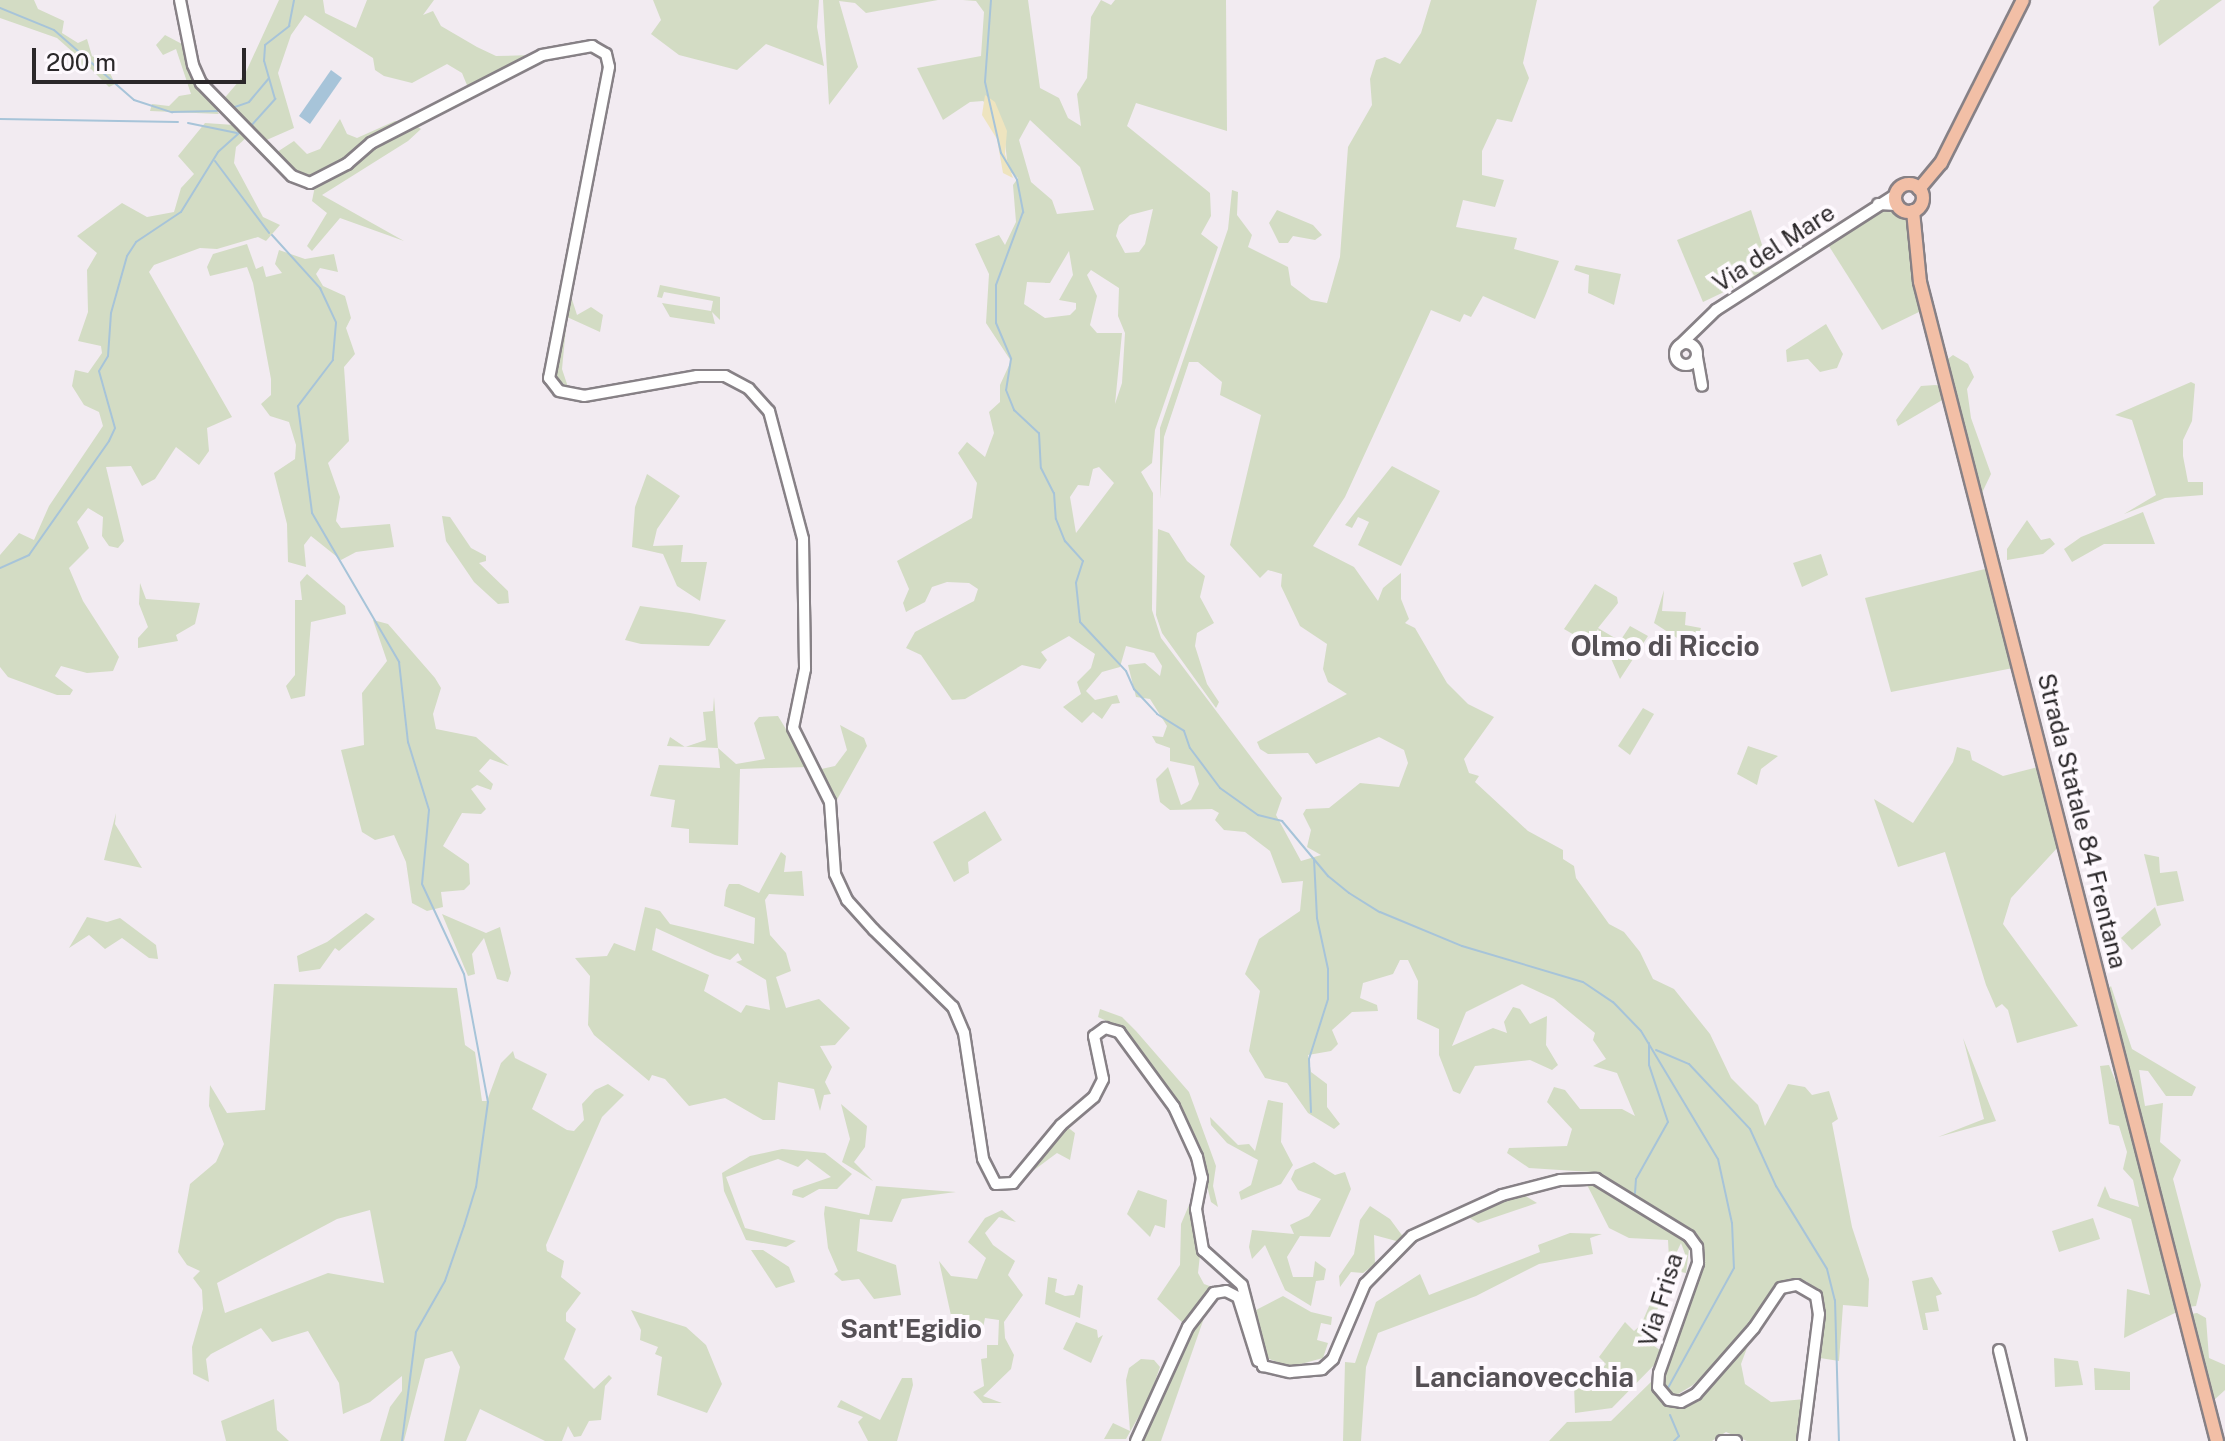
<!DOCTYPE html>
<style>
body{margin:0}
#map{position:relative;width:2225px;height:1441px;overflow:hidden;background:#f2ebf1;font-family:"Public Sans",sans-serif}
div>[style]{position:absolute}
.green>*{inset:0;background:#d3dcc4}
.sand>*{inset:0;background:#eee4bf}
.water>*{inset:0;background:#a7c4d9}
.stream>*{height:2px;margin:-1px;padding:0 1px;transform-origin:1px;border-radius:1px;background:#a7c4d9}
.roads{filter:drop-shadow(2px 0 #878186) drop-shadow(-2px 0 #878186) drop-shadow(0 2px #878186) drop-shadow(0 -2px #878186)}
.minor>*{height:10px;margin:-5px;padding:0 5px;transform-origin:5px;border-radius:5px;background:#fff}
.minor>.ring{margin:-5px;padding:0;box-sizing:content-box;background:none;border:10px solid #fff;border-radius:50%}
.major>*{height:12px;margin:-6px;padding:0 6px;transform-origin:6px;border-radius:6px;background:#f2bfa6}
.major>.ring{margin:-6px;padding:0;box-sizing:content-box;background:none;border:12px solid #f2bfa6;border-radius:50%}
span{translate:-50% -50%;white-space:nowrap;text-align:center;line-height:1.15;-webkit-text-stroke:8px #fef9fe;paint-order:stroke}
.street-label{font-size:24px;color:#2b282a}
.neighbourhood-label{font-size:26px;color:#565156;font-weight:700}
.quarter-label{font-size:28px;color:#565156;font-weight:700}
.scale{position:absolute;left:32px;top:48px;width:214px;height:36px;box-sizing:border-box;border:4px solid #2b282a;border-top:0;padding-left:10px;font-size:24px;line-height:28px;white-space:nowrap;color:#2b282a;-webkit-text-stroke:6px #fef9fe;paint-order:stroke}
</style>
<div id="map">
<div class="green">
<div style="clip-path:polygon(0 0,34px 0,38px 9px,64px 21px,62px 33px,78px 43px,87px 39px,92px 56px,106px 64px,115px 84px,109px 87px,89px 67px,75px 65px,75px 54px,57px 38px,0 18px)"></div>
<div style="clip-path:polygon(279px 0,323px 0,325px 13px,356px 28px,367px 0,434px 0,423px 15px,433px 11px,441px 26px,477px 47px,496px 56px,534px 55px,469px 90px,462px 73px,447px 64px,412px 83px,384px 76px,375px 70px,373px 58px,305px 15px,291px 35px,278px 73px,294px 128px,262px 142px,222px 101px,245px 74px)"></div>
<div style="clip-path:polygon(653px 0,819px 0,817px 27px,824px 66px,766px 44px,737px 70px,679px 55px,651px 34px,661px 20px)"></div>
<div style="clip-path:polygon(823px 0,938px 0,866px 13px,855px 3px,839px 1px,858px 67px,829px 105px)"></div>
<div style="clip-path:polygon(evenodd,963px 0,1028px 0,1040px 88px,1059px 98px,1068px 118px,1081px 126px,1077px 94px,1087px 78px,1091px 17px,1101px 0,1111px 5px,1115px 0,1226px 0,1227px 131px,1136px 103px,1127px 126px,1210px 193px,1211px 216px,1201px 234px,1218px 247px,1155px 430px,1152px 463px,1141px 472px,1153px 493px,1152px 610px,1161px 638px,1282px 798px,1276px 815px,1301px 861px,1321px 855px,1307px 847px,1311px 830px,1303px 814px,1306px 809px,1329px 808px,1360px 783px,1399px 787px,1408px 763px,1404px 750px,1379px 737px,1316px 764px,1308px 753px,1268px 754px,1260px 749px,1257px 742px,1347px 694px,1328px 682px,1323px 669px,1327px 644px,1300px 626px,1281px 586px,1282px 574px,1268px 570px,1260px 578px,1230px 545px,1261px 415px,1220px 395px,1222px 382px,1198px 362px,1189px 362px,1164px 437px,1160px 499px,1160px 428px,1228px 229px,1232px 190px,1238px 192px,1237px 215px,1252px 235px,1248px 247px,1288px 267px,1291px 285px,1311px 300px,1327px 303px,1340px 257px,1348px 147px,1372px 105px,1370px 79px,1376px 60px,1385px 57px,1400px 64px,1421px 33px,1431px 0,1537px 0,1523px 63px,1529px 78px,1512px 122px,1497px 119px,1482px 151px,1482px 175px,1504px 180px,1495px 207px,1463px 200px,1456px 227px,1517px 238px,1514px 249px,1559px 261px,1545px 296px,1535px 319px,1483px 296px,1471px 317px,1464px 314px,1460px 322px,1431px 310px,1345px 497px,1313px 546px,1354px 567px,1378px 601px,1383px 588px,1401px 573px,1401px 599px,1409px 619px,1405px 623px,1415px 628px,1447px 683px,1468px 704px,1494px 717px,1464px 759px,1469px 773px,1479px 776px,1475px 782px,1528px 831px,1563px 850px,1563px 859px,1574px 866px,1576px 878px,1609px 924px,1624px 932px,1640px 952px,1653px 979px,1674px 989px,1710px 1034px,1731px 1078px,1758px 1105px,1765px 1126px,1788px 1084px,1805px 1087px,1812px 1095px,1829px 1091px,1838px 1119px,1832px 1123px,1852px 1227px,1869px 1279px,1868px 1307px,1843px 1305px,1839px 1361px,1820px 1358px,1825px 1305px,1819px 1291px,1806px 1281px,1787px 1279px,1768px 1295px,1737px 1342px,1693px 1385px,1675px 1396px,1665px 1390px,1662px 1377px,1705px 1260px,1700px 1242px,1591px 1172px,1529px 1168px,1507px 1153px,1509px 1148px,1567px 1146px,1572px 1129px,1547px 1102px,1554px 1087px,1565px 1090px,1580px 1109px,1622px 1109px,1635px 1116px,1617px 1073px,1593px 1066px,1606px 1059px,1593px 1040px,1595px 1033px,1554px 999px,1522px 984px,1466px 1012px,1452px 1046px,1493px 1028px,1507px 1033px,1504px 1022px,1513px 1007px,1520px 1009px,1530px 1024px,1547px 1016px,1546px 1045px,1558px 1065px,1552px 1070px,1530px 1060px,1475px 1066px,1460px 1094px,1453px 1091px,1439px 1055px,1439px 1029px,1417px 1019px,1418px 981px,1408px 960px,1400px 960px,1393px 974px,1363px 983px,1360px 998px,1377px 1005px,1378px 1011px,1352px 1012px,1332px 1030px,1338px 1044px,1331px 1051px,1308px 1055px,1311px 1072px,1327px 1084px,1327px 1107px,1340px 1124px,1334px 1129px,1308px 1113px,1287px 1083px,1265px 1078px,1249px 1051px,1260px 991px,1245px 974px,1259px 939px,1300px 911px,1303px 881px,1282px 883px,1270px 851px,1245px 832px,1224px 830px,1215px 820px,1219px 813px,1212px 809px,1170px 810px,1160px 802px,1156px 779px,1168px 767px,1181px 805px,1191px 800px,1199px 784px,1194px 766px,1170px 761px,1170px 748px,1156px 743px,1152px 736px,1163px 737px,1167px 726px,1150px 699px,1136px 697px,1128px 665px,1145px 663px,1160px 676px,1162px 666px,1154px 653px,1126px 646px,1120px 667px,1102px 672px,1086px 691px,1095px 700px,1117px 695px,1120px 703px,1112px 704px,1102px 719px,1093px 712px,1082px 723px,1063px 707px,1081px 694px,1077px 682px,1091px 668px,1095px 654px,1069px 636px,1041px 652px,1047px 660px,1040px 669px,1022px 665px,965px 699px,952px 700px,921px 655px,906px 648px,915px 632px,974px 601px,978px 589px,969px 583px,947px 582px,932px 587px,925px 602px,906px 612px,903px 603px,909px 589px,897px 561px,972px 518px,977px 483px,958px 453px,967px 442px,985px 457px,994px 433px,989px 412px,1000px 402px,1000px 385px,1011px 361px,986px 323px,989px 274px,975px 244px,999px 235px,1005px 245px,1016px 222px,1013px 185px,1018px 178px,1008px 170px,1003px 122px,983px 101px,970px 102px,943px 120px,917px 68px,981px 56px,984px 12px,976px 1px,963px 0,1030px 120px,1080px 167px,1094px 210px,1057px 214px,1052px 200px,1031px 182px,1019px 140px,1030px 120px,963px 0,1153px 209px,1145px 244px,1139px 252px,1125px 253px,1116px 236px,1119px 225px,1130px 215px,1153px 209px,963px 0,1069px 251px,1073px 275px,1059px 300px,1076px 303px,1076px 309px,1070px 315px,1045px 318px,1024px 304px,1027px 282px,1050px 283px,1069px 251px,963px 0,1091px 270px,1119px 288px,1118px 316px,1125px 333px,1122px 383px,1115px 404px,1122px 333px,1097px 333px,1090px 325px,1097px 296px,1087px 275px,1091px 270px,963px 0,1099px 467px,1114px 483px,1076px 533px,1070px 497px,1078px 485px,1089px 486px,1093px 469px,1099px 467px)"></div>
<div style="clip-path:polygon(2160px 0,2222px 0,2159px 46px,2153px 7px)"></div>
<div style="clip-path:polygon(165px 35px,182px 44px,193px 77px,219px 114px,150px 111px,152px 104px,169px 106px,179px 96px,191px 94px,176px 49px,163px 55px,156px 45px)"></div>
<div style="clip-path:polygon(340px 119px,347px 134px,357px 138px,395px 121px,410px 122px,312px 179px,296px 174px,274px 154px,294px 141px,307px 154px,320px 149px)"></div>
<div style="clip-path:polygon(205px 123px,234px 125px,247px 137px,236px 147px,234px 163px,263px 217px,280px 225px,266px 241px,258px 237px,217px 249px,200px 248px,154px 265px,149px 272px,232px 417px,207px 428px,209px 451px,199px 465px,176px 447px,155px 479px,142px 486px,131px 466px,106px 467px,124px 541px,118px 548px,109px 546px,102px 536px,103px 517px,88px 508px,77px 522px,89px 548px,69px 568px,83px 601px,119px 657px,113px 671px,87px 673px,61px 666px,55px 676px,73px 690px,70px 695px,57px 695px,8px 677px,0 667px,0 555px,19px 533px,34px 540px,49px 506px,103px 426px,99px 412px,84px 405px,72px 386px,75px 370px,88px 373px,102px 353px,101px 346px,78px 341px,88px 312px,87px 270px,97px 253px,77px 236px,122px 203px,147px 217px,174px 212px,181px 188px,194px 174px,178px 156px)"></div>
<div style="clip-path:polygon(415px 125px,421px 129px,408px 141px,322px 195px,404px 241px,340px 218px,312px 251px,307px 246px,327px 213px,312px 201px,315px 186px)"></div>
<div style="clip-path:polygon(1881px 207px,1894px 209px,1908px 221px,1923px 310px,1882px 330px,1827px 243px)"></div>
<div style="clip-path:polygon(1277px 210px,1313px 225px,1322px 235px,1315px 240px,1293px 236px,1288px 243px,1279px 243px,1269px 223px)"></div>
<div style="clip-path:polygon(1751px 210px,1770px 270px,1703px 302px,1677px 240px)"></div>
<div style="clip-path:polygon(247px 244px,256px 269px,263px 266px,266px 277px,282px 273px,275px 264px,279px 250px,305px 259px,334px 254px,338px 272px,320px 268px,316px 274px,323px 286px,345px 296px,351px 318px,346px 328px,355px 354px,344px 367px,349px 441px,328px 463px,340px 497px,336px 521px,341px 528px,390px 524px,394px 547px,356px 552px,341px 560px,311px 536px,304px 545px,306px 567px,288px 562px,287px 524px,274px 473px,295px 459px,296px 445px,289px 422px,270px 416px,261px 404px,271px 395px,271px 379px,253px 283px,247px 267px,210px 276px,207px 267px,213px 254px)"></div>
<div style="clip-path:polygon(1576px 265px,1621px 274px,1614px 305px,1588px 293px,1589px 275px,1574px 270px)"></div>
<div style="clip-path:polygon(660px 285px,720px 297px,720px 320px,712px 312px,715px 324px,670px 317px,662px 303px,711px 311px,713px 301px,664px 292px,662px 298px,657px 297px)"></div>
<div style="clip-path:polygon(569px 290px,577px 315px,591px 307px,603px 315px,600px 332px,567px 317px,562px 369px,568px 387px,555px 377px,554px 368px)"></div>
<div style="clip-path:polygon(1826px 324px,1843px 354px,1837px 368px,1820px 372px,1808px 359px,1787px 362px,1786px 350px)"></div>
<div style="clip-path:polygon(1953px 355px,1968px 364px,1974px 377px,1967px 389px,1971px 418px,1991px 474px,1980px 497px,1945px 361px)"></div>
<div style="clip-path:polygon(2191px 382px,2195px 384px,2192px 421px,2183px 440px,2183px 456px,2188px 482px,2203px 482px,2203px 495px,2165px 498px,2124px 514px,2156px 495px,2132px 420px,2115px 415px)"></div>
<div style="clip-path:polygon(1935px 385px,1943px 386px,1944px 399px,1898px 426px,1896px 420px,1921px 386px)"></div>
<div style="clip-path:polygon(1392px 466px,1440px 491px,1401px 566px,1358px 545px,1369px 522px,1358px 517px,1352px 528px,1345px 525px)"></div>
<div style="clip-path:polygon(647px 474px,680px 496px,657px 529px,653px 546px,683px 545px,681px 562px,707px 562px,700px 601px,677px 586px,663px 554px,632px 547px,635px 507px)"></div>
<div style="clip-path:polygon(2143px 512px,2155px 544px,2104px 544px,2072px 562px,2064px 549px,2081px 537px)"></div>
<div style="clip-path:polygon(442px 516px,450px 517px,471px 548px,486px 556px,486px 561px,479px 563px,508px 591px,509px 603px,498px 604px,474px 582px,446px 541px)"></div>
<div style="clip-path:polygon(2027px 520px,2041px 540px,2050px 538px,2055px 544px,2043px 554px,2007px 560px,2007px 549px)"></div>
<div style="clip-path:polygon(1158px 529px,1169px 533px,1187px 561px,1205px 576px,1200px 597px,1214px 623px,1197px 633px,1195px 646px,1207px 684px,1219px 702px,1216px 708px,1162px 633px,1156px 615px)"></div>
<div style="clip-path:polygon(1821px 554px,1828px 575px,1802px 587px,1793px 563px)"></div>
<div style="clip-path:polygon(1985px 569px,2013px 668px,1891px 692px,1865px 598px)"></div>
<div style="clip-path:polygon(307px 574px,345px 606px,346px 614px,311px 622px,305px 696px,291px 699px,286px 686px,295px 675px,295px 600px,302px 600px,300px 582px)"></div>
<div style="clip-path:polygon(140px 583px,146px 599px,200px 603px,195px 624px,176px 635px,178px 641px,138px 648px,138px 638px,148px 627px,139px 604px)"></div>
<div style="clip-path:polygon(1595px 584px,1617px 597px,1618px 603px,1598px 628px,1620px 641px,1630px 626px,1648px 636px,1620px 679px,1598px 629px,1588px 643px,1564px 629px)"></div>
<div style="clip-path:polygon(1664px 590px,1662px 611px,1686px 612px,1685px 625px,1701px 628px,1694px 649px,1654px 623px)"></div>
<div style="clip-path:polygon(640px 606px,690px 613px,726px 620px,709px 646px,641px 644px,625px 640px)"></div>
<div style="clip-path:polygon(373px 620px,388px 624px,435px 678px,441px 688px,433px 714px,436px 729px,476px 737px,509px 766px,490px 759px,479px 771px,493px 784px,491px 790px,477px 785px,471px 789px,486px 809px,481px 814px,462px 813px,443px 846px,469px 864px,470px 884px,464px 890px,441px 892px,443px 907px,427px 911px,412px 903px,406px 862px,394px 835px,375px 840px,362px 832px,341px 750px,364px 745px,362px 693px,387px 661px)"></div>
<div style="clip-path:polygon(714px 697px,718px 748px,736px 764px,765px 759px,754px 723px,759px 717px,778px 716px,809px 767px,740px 769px,738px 845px,689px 843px,689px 829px,671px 827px,675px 800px,650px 796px,659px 765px,720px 768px,718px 748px,667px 746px,670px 737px,685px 747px,706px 740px,703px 712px,713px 711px)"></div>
<div style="clip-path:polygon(1643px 708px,1654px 714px,1630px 755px,1618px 746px)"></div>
<div style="clip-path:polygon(840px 725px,864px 738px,867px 746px,834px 805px,817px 770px,835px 766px,847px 750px)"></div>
<div style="clip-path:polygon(1748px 746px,1778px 756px,1761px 769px,1757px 785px,1737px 774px)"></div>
<div style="clip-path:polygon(1957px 747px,1970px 751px,1972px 760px,2003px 776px,2042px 766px,2059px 846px,2011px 898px,2003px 924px,2078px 1026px,2017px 1043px,2008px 1010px,2002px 1004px,1996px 1008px,1986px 985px,1945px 852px,1898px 867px,1874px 799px,1913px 823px,1953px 762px)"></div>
<div style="clip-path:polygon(985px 811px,1002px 840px,968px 862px,969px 873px,954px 882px,933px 842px)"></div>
<div style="clip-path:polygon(116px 813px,115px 824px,142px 868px,104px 860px)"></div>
<div style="clip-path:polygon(evenodd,781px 852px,786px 856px,784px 872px,802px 871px,804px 896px,769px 894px,765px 900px,770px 935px,786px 953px,791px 971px,776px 977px,786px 1008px,819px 999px,850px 1028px,835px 1045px,820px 1046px,832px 1067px,825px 1082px,831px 1094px,824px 1095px,820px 1111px,814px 1089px,778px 1082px,775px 1120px,763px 1120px,725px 1098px,689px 1106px,665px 1079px,652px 1075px,649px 1081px,594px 1035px,588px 1025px,590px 976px,575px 958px,607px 956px,614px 943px,635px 951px,645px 907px,660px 911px,670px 924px,754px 944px,755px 918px,724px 906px,726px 890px,729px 884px,739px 884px,759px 893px,781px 852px,656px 928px,715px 955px,730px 960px,738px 953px,742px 960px,736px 962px,766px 980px,770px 1010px,746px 1005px,741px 1013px,704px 991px,709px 975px,652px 950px,656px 928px)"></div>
<div style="clip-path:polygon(2144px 854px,2159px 857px,2160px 873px,2177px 871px,2184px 901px,2157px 906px)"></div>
<div style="clip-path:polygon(2155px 907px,2161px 925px,2132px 950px,2121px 938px)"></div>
<div style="clip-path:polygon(366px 913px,375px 919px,339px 951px,335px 948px,320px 969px,299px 972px,297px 956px,327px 942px)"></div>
<div style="clip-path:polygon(442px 914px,486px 933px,500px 927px,511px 973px,508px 982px,497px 979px,484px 938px,472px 954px,475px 974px,468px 976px)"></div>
<div style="clip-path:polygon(87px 917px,107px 922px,120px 918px,156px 945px,158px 959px,149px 958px,122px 938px,105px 949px,89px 935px,69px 948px)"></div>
<div style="clip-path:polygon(evenodd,274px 984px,457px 988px,465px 1045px,475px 1052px,482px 1101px,487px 1101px,501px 1063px,513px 1051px,515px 1058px,547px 1074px,532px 1109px,567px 1130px,574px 1131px,584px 1120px,582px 1104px,595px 1090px,608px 1084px,624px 1095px,602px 1117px,546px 1245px,547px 1251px,564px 1261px,561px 1277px,581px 1293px,566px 1313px,566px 1321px,576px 1329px,564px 1359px,594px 1389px,609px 1375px,612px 1378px,605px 1386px,601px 1420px,589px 1421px,581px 1436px,574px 1437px,568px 1426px,562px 1441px,545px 1441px,480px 1409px,466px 1441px,444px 1441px,460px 1367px,452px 1351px,425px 1359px,404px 1441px,380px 1441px,390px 1407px,402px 1391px,402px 1376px,370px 1402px,343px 1414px,339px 1383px,308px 1331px,272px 1342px,261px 1328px,211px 1354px,206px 1359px,209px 1382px,193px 1374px,192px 1347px,203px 1309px,202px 1290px,193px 1278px,200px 1271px,187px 1265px,178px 1252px,190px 1184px,216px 1162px,224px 1144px,209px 1106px,210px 1085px,227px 1113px,265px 1110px,274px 984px,370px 1210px,384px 1283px,328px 1273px,225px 1313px,217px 1283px,337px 1219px,370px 1210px)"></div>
<div style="clip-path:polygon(2111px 986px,2132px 1049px,2196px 1087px,2192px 1096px,2166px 1096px,2148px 1071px,2139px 1070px,2145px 1106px,2163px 1103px,2160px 1142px,2181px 1160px,2173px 1179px,2201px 1285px,2196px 1306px,2188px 1307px,2107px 990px)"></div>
<div style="clip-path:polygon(1100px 1009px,1122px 1017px,1136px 1031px,1189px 1092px,1216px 1166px,1213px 1186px,1218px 1207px,1211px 1202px,1204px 1173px,1151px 1066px,1126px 1030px,1098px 1017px)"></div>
<div style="clip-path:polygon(1963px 1038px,1996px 1121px,1938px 1137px,1984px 1119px)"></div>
<div style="clip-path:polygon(2109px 1065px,2127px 1109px,2179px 1311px,2124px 1338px,2127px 1289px,2150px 1295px,2131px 1219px,2097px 1206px,2105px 1186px,2110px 1198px,2139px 1207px,2133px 1180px,2123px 1169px,2127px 1152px,2119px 1126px,2109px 1124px,2100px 1066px)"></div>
<div style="clip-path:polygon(1268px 1100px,1283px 1103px,1281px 1142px,1293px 1165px,1281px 1184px,1241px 1200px,1239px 1192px,1251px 1185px,1258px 1160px,1227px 1143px,1211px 1125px,1210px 1117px,1238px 1145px,1249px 1144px,1255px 1151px)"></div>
<div style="clip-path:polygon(841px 1104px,867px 1126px,865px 1147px,854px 1162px,873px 1181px,842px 1162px,850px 1139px)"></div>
<div style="clip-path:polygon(1066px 1126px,1075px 1133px,1070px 1160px,1057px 1153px,1026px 1176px)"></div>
<div style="clip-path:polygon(782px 1149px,825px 1153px,852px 1174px,837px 1189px,819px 1189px,803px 1198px,792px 1195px,793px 1190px,831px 1177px,807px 1159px,798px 1167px,778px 1159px,726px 1177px,745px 1228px,796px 1241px,786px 1247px,746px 1240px,724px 1191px,722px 1173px,750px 1156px)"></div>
<div style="clip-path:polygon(1314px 1162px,1335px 1175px,1345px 1172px,1351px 1189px,1330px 1237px,1300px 1236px,1287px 1257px,1293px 1277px,1313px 1277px,1315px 1261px,1326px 1269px,1324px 1280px,1316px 1281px,1311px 1306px,1285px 1290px,1265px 1245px,1252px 1259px,1249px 1247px,1252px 1230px,1294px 1234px,1290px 1225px,1309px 1216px,1321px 1199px,1298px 1190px,1291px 1179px,1295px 1170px)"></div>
<div style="clip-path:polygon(1584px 1179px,1684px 1237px,1689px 1249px,1686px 1273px,1681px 1272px,1685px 1254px,1681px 1243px,1673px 1260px,1669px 1259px,1668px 1240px,1629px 1238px,1609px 1228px)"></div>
<div style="clip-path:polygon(876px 1186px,956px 1192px,902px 1199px,892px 1222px,860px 1219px,857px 1251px,896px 1265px,901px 1295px,874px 1299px,859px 1279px,842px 1281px,834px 1274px,838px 1271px,828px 1248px,824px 1214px,825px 1206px,869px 1215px)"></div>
<div style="clip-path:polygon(1138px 1190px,1167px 1200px,1165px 1228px,1155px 1225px,1150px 1237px,1127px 1214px)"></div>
<div style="clip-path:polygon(1519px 1192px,1537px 1203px,1478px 1223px,1470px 1218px,1470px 1213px)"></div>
<div style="clip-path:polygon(1189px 1205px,1200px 1255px,1198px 1273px,1204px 1284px,1215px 1288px,1184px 1324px,1157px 1299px,1180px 1265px,1181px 1224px)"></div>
<div style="clip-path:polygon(1370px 1206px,1390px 1219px,1404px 1238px,1400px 1242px,1374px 1235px,1375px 1264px,1363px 1273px,1351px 1272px,1340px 1287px,1339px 1276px,1354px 1254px,1360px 1220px)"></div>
<div style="clip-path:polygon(1002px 1210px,1016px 1222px,999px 1217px,985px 1233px,993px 1245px,1015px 1261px,1008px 1275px,1023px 1295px,1004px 1322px,1005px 1338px,1014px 1355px,1011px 1369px,983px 1396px,1002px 1403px,983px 1403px,973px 1392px,984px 1386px,981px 1359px,987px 1358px,987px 1345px,998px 1345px,999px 1320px,985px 1318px,983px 1328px,954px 1329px,939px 1261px,951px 1276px,977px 1279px,986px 1258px,968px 1242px,985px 1218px)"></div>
<div style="clip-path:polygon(2093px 1218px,2100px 1239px,2059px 1252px,2052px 1231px)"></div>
<div style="clip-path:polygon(1570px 1233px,1602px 1234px,1590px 1238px,1593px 1254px,1539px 1264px,1476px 1296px,1378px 1333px,1366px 1367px,1361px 1441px,1343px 1441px,1345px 1362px,1355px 1363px,1376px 1302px,1420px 1274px,1429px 1295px,1540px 1252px,1538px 1245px)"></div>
<div style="clip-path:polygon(751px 1250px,763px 1250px,789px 1267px,795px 1282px,776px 1288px)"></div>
<div style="clip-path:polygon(1662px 1276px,1669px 1285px,1644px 1338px,1661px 1351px,1659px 1360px,1612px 1408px,1575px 1413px,1574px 1385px,1585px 1372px,1595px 1377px,1606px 1364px,1599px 1357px,1625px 1322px,1634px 1331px,1641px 1325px)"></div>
<div style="clip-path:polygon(1048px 1277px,1057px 1279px,1055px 1292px,1065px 1296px,1074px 1295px,1078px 1284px,1083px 1286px,1080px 1318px,1045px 1304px)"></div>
<div style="clip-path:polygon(1932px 1277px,1942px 1294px,1936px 1296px,1939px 1311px,1925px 1313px,1928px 1330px,1923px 1330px,1912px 1281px)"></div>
<div style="clip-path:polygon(1283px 1296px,1311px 1312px,1332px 1317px,1331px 1325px,1321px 1323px,1317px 1340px,1328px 1343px,1323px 1358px,1290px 1367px,1267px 1358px,1256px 1310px)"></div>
<div style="clip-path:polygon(631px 1310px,686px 1327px,706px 1345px,722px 1384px,707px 1413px,657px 1395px,662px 1357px,655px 1354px,658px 1347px,640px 1340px,641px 1330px)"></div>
<div style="clip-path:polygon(2197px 1313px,2206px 1318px,2209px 1358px,2225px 1365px,2225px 1390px,2213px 1401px,2191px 1314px)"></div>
<div style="clip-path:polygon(1198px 1314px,1204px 1318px,1161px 1441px,1137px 1441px)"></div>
<div style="clip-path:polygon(1076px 1322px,1097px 1330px,1098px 1338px,1103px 1335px,1091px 1363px,1063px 1349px)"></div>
<div style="clip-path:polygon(1746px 1340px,1750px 1340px,1741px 1364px,1745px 1384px,1771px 1402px,1805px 1399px,1799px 1441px,1747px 1441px,1726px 1432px,1712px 1441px,1549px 1441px,1567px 1422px,1611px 1421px,1653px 1380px,1654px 1386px,1682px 1405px)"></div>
<div style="clip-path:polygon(2054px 1358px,2078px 1361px,2083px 1385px,2055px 1387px)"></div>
<div style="clip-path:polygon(1141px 1359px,1154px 1360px,1160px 1367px,1151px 1393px,1139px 1416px,1126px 1439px,1104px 1439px,1113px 1423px,1130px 1431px,1126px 1380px,1129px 1368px)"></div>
<div style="clip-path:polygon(2094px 1368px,2130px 1372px,2130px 1390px,2095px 1390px)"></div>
<div style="clip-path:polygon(902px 1378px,912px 1378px,913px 1385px,897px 1441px,868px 1441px,858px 1422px,863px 1417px,837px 1407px,841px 1400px,880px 1420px)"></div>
<div style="clip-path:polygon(274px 1399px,277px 1430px,289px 1441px,226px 1441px,221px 1421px)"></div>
</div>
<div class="sand">
<div style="clip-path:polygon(985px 95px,995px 102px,1007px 131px,1005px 154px,1013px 178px,1003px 173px,997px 139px,982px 115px)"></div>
</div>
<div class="water">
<div style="clip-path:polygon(331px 70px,342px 78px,310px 124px,299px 116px)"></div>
</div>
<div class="stream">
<div style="left:991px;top:0;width:82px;rotate:94.2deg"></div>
<div style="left:985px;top:82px;width:73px;rotate:77.3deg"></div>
<div style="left:1001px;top:153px;width:31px;rotate:59deg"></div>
<div style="left:1017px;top:180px;width:33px;rotate:79deg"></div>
<div style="left:1023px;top:212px;width:78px;rotate:110.3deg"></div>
<div style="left:996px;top:285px;width:38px;rotate:90deg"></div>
<div style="left:996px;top:323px;width:39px;rotate:67deg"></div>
<div style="left:1011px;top:359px;width:31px;rotate:99deg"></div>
<div style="left:1006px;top:390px;width:22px;rotate:68deg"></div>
<div style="left:1014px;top:410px;width:34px;rotate:43deg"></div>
<div style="left:1039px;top:433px;width:35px;rotate:87deg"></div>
<div style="left:1041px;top:468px;width:28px;rotate:63deg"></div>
<div style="left:1054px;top:493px;width:26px;rotate:86deg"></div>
<div style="left:1056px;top:519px;width:24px;rotate:68deg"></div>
<div style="left:1065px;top:541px;width:27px;rotate:48deg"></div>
<div style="left:1083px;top:561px;width:23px;rotate:108deg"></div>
<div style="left:1076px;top:583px;width:39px;rotate:84deg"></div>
<div style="left:1080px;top:622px;width:67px;rotate:46.8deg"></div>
<div style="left:1126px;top:671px;width:20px;rotate:66deg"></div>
<div style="left:1134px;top:689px;width:34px;rotate:47deg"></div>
<div style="left:1157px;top:714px;width:32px;rotate:32deg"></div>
<div style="left:1184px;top:731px;width:18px;rotate:71deg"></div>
<div style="left:1190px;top:748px;width:50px;rotate:53.1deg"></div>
<div style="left:1220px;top:788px;width:47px;rotate:35.4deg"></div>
<div style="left:1258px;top:815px;width:25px;rotate:14deg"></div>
<div style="left:1282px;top:821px;width:72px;rotate:50.1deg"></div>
<div style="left:1328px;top:876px;width:27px;rotate:39deg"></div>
<div style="left:1349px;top:893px;width:36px;rotate:32deg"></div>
<div style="left:1380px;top:912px;width:89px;rotate:22.5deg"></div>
<div style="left:1462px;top:946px;width:126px;rotate:16.6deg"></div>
<div style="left:1583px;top:982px;width:36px;rotate:34deg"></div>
<div style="left:1613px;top:1002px;width:40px;rotate:46deg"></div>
<div style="left:1641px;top:1031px;width:149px;rotate:59deg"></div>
<div style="left:1718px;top:1159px;width:66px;rotate:77.7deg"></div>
<div style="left:1732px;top:1223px;width:45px;rotate:87.5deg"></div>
<div style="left:1734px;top:1268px;width:139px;rotate:118.8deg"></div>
<div style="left:0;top:8px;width:58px;rotate:22.2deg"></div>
<div style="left:54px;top:30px;width:106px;rotate:41.2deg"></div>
<div style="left:134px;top:100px;width:40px;rotate:18deg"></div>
<div style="left:172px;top:112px;width:45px;rotate:-1.3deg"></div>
<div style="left:232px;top:108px;width:18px;rotate:-19deg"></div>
<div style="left:249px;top:102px;width:31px;rotate:-50deg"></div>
<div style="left:0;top:119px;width:178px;rotate:1deg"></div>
<div style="left:188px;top:123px;width:50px;rotate:11.5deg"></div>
<div style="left:250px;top:127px;width:38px;rotate:-48deg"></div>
<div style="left:275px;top:99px;width:40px;rotate:-106deg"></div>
<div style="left:264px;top:61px;width:16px;rotate:-86deg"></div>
<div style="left:265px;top:45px;width:31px;rotate:-38deg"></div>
<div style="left:289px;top:26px;width:26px;rotate:-79deg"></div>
<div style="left:215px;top:161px;width:90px;rotate:53.1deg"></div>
<div style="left:272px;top:235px;width:72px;rotate:47.8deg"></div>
<div style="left:320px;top:288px;width:38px;rotate:65deg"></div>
<div style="left:336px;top:323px;width:37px;rotate:95deg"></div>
<div style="left:333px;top:360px;width:58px;rotate:127.3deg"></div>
<div style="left:298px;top:406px;width:108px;rotate:82.5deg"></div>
<div style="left:312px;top:513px;width:173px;rotate:59.7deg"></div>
<div style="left:399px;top:662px;width:81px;rotate:83.6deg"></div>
<div style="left:408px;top:742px;width:71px;rotate:72.8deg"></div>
<div style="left:429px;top:810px;width:74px;rotate:95.4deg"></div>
<div style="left:422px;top:884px;width:99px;rotate:65deg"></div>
<div style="left:464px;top:974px;width:130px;rotate:79.4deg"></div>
<div style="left:488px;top:1102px;width:86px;rotate:98deg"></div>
<div style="left:476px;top:1187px;width:41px;rotate:107.1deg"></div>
<div style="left:464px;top:1226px;width:58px;rotate:109.1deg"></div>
<div style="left:445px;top:1281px;width:59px;rotate:119.6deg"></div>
<div style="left:416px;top:1332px;width:110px;rotate:97.3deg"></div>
<div style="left:0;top:568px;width:32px;rotate:-24deg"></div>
<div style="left:29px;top:555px;width:139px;rotate:-54.9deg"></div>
<div style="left:109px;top:441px;width:14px;rotate:-65deg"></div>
<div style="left:115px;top:428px;width:59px;rotate:-105.7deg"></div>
<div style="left:99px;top:371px;width:17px;rotate:-59deg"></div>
<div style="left:108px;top:356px;width:43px;rotate:-86deg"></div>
<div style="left:111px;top:313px;width:59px;rotate:-74.3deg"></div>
<div style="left:127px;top:256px;width:17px;rotate:-57deg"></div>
<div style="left:136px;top:242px;width:54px;rotate:-33.7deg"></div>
<div style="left:181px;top:212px;width:70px;rotate:-58.3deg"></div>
<div style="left:218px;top:152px;width:31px;rotate:-42deg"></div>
<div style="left:1656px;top:1050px;width:36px;rotate:23deg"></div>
<div style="left:1689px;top:1064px;width:89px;rotate:46.8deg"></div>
<div style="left:1750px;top:1129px;width:63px;rotate:65.5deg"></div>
<div style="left:1776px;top:1186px;width:97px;rotate:58.4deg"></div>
<div style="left:1827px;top:1269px;width:32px;rotate:76deg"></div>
<div style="left:1835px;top:1300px;width:141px;rotate:88.4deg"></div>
<div style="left:1311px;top:1112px;width:53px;rotate:-92.2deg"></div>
<div style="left:1309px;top:1059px;width:63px;rotate:-72.4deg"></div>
<div style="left:1328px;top:999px;width:30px;rotate:-90deg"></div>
<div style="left:1328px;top:969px;width:52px;rotate:-102.2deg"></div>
<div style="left:1317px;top:918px;width:59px;rotate:-92.9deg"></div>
<div style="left:1635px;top:1193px;width:14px;rotate:-86deg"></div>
<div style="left:1636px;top:1179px;width:65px;rotate:-60.7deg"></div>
<div style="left:1668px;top:1122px;width:60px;rotate:-108.4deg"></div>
<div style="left:1649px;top:1065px;width:22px;rotate:-90deg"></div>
<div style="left:1670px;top:1415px;width:23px;rotate:67deg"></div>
<div style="left:1679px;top:1436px;width:7px;rotate:135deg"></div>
</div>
<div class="roads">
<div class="minor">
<div style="left:180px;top:0;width:66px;rotate:78.7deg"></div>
<div style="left:193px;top:65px;width:20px;rotate:66deg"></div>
<div style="left:201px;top:83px;width:130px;rotate:45.6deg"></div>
<div style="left:292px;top:176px;width:19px;rotate:21deg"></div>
<div style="left:310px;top:183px;width:42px;rotate:-27.2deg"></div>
<div style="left:347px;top:164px;width:32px;rotate:-41deg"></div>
<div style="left:371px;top:143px;width:192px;rotate:-27.2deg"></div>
<div style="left:542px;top:55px;width:51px;rotate:-10.2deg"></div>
<div style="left:592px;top:46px;width:16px;rotate:30deg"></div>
<div style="left:606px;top:54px;width:13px;rotate:77deg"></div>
<div style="left:609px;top:67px;width:317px;rotate:100.9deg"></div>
<div style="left:549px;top:378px;width:16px;rotate:52deg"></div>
<div style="left:559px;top:391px;width:25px;rotate:11deg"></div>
<div style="left:584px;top:396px;width:115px;rotate:-10deg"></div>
<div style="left:697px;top:376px;width:28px"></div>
<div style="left:725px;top:376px;width:27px;rotate:28deg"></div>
<div style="left:749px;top:389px;width:30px;rotate:48deg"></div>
<div style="left:769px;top:411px;width:132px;rotate:75.1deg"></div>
<div style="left:803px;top:539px;width:130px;rotate:89.1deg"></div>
<div style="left:805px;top:669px;width:60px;rotate:101.5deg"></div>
<div style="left:793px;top:728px;width:83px;rotate:63.4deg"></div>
<div style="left:830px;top:802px;width:72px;rotate:86deg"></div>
<div style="left:835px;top:874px;width:29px;rotate:65deg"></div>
<div style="left:847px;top:900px;width:40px;rotate:48deg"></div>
<div style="left:874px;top:930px;width:110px;rotate:44.3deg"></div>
<div style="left:953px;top:1007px;width:28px;rotate:67deg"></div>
<div style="left:964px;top:1033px;width:127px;rotate:81.4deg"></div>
<div style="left:983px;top:1159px;width:28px;rotate:63deg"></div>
<div style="left:996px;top:1184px;width:17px;rotate:-3deg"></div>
<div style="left:1013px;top:1183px;width:75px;rotate:-50.4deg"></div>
<div style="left:1061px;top:1125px;width:43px;rotate:-40.3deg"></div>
<div style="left:1094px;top:1097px;width:20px;rotate:-63deg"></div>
<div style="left:1103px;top:1079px;width:44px;rotate:-101.8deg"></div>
<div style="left:1094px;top:1036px;width:14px;rotate:-36deg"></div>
<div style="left:1105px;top:1028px;width:15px;rotate:16deg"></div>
<div style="left:1119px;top:1032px;width:93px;rotate:53.7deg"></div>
<div style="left:1174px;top:1107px;width:55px;rotate:65.3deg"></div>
<div style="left:1197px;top:1157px;width:22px;rotate:77deg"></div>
<div style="left:1202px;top:1178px;width:32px;rotate:101deg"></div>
<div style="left:1196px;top:1209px;width:42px;rotate:80.3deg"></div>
<div style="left:1203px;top:1250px;width:52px;rotate:41.9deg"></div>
<div style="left:1242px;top:1285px;width:84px;rotate:75.5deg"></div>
<div style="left:1263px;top:1366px;width:28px;rotate:13deg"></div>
<div style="left:1290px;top:1372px;width:32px;rotate:-5deg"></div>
<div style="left:1322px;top:1369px;width:15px;rotate:-42deg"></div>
<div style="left:1333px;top:1359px;width:82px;rotate:-66.9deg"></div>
<div style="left:1365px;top:1284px;width:67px;rotate:-45.6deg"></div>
<div style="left:1412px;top:1236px;width:99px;rotate:-24.5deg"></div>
<div style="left:1502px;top:1195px;width:60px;rotate:-14.5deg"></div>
<div style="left:1560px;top:1180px;width:36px;rotate:-2deg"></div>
<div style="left:1596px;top:1179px;width:109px;rotate:31.5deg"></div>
<div style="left:1689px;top:1236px;width:14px;rotate:54deg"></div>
<div style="left:1697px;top:1247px;width:16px;rotate:86deg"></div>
<div style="left:1698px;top:1263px;width:117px;rotate:109.5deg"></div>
<div style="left:1659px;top:1373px;width:14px;rotate:94deg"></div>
<div style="left:1658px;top:1387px;width:17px;rotate:50deg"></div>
<div style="left:1669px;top:1400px;width:12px;rotate:9deg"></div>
<div style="left:1681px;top:1402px;width:17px;rotate:-28deg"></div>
<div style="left:1696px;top:1394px;width:88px;rotate:-48.7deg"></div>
<div style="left:1754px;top:1328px;width:48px;rotate:-56deg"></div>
<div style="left:1781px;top:1288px;width:16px;rotate:-11deg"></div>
<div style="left:1797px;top:1285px;width:22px;rotate:30deg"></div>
<div style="left:1816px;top:1296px;width:18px;rotate:81deg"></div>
<div style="left:1819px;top:1314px;width:128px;rotate:97.2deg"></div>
<div style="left:1878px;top:204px;width:19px;rotate:3deg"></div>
<div class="ring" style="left:1675px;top:343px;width:12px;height:12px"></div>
<div style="left:1679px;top:346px;width:52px;rotate:-44.2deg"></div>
<div style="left:1716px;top:310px;width:213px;rotate:-32.7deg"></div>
<div style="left:1697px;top:357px;width:29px;rotate:80deg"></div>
<div style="left:1999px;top:1350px;width:94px;rotate:76.4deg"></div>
<div style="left:1136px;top:1441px;width:125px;rotate:-65.5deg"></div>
<div style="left:1188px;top:1327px;width:43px;rotate:-52.6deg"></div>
<div style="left:1214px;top:1293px;width:12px;rotate:-9deg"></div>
<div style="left:1226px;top:1291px;width:13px;rotate:27deg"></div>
<div style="left:1238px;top:1297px;width:67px;rotate:72.6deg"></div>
<div style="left:1722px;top:1441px;width:14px"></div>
</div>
<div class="major">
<div class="ring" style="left:1895px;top:184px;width:16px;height:16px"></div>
<div style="left:1919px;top:189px;width:34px;rotate:-50deg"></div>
<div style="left:1941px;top:163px;width:182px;rotate:-63.3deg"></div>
<div style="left:1913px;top:211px;width:71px;rotate:84.4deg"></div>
<div style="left:1920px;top:282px;width:1196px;rotate:75.63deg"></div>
</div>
</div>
<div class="street-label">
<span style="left:1774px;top:248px;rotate:-33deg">Via del Mare</span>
<span style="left:2082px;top:821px;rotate:76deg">Strada Statale 84 Frentana</span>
<span style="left:1661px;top:1300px;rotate:-73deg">Via Frisa</span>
</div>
<div class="neighbourhood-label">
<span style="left:911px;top:1329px">Sant'Egidio</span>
</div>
<div class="quarter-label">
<span style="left:1665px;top:646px">Olmo di Riccio</span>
<span style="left:1524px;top:1377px">Lancianovecchia</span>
</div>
<div class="scale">200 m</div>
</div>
